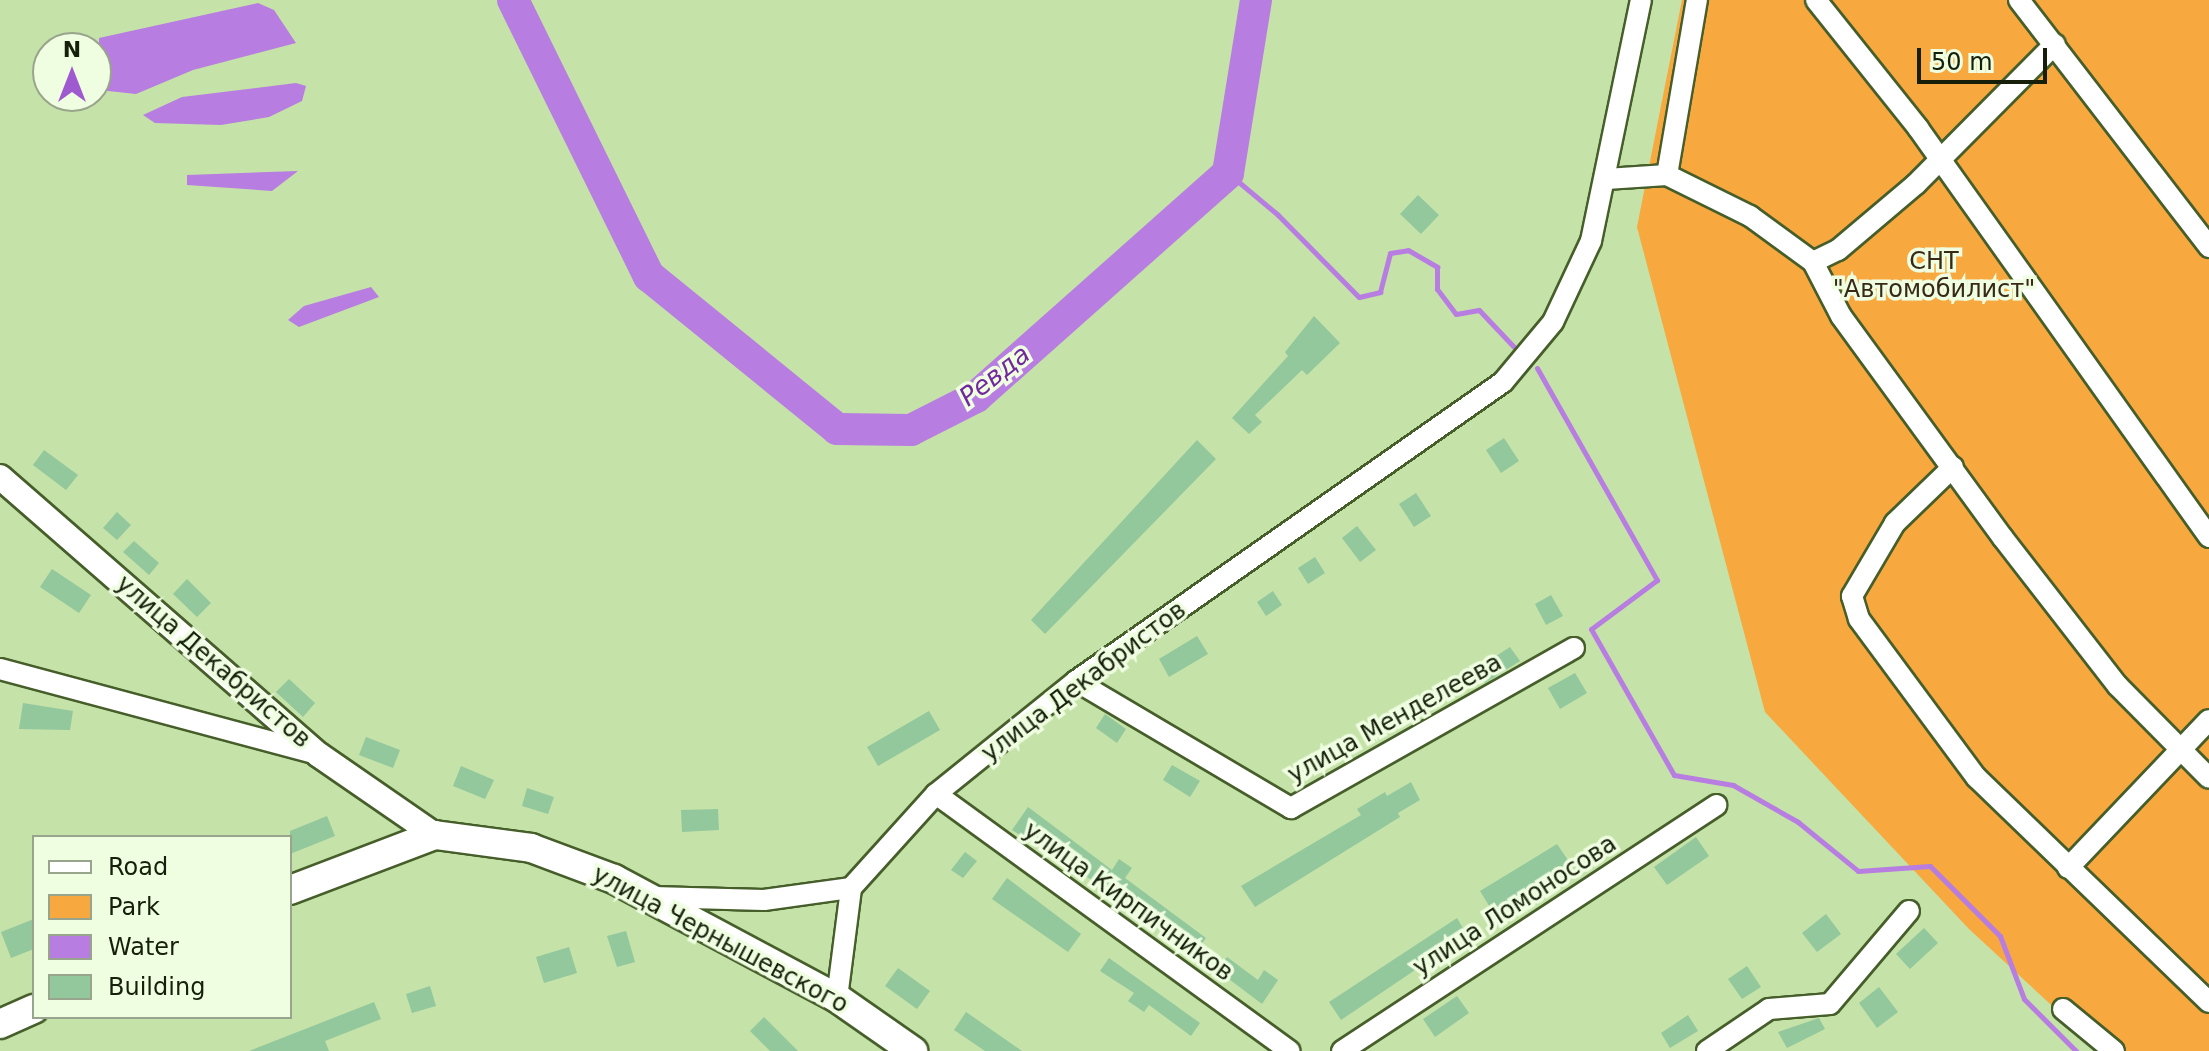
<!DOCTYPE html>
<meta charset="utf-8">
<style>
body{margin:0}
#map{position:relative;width:2209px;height:1051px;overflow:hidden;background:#c5e2a9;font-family:"DejaVu Sans",sans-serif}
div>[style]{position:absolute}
.green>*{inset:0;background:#f7a83e}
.water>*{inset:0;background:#b77de1}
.stream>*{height:5px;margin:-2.5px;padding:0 2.5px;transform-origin:2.5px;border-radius:2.5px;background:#b77de1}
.river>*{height:32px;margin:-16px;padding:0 16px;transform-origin:16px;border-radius:16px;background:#b77de1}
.building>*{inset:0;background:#93c79c}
.roads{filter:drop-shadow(2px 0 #465e2a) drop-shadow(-2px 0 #465e2a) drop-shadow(0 2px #465e2a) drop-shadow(0 -2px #465e2a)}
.minor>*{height:20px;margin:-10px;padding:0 10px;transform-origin:10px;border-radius:10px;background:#fff}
.tertiary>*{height:24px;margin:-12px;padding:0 12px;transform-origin:12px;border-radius:12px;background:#fff}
.secondary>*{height:28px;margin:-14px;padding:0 14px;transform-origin:14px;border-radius:14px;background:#fff}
span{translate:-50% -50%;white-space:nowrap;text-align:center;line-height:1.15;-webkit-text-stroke:7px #effde1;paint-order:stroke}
.park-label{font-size:24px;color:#382917}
.street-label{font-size:24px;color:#161f0a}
.water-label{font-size:26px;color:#71279d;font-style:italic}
.legend{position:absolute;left:32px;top:835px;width:260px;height:184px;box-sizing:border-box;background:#effde1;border:2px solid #98a48b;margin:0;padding:10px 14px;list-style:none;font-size:24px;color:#161f0a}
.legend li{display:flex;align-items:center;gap:16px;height:40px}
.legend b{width:40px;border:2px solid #98a48b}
.north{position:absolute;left:32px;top:32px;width:80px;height:80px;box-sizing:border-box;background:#effde1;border:2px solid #98a48b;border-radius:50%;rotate:0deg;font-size:22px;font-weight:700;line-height:32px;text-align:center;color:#161f0a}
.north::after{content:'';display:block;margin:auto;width:28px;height:36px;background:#9f5acf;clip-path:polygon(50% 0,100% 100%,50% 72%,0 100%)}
.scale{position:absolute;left:1917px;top:48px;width:130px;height:36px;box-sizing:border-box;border:4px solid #161f0a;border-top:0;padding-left:10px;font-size:24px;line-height:28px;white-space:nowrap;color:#161f0a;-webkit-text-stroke:6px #effde1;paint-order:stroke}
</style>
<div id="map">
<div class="green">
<div style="clip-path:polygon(1682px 0,2209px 0,2209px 1051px,2101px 1051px,1969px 929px,1765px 712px,1637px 227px)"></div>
</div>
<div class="water">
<div style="clip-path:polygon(258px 3px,274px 10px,296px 43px,193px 70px,136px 94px,99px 90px,99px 38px)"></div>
<div style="clip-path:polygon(296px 83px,306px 86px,302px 101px,269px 117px,221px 125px,155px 123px,143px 115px,182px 97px)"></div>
<div style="clip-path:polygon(298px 171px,272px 191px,187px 185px,187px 175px)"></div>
<div style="clip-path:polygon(371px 287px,379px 297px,299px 327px,288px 320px,304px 306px)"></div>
</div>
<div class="stream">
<div style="left:1228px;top:173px;width:65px;rotate:40deg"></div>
<div style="left:1278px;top:215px;width:115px;rotate:45.4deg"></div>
<div style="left:1359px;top:297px;width:22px;rotate:-13deg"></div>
<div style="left:1380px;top:292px;width:40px;rotate:-75.6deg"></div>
<div style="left:1390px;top:253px;width:18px;rotate:-9deg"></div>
<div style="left:1408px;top:250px;width:34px;rotate:30deg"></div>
<div style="left:1437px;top:267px;width:22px;rotate:90deg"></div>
<div style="left:1437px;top:289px;width:31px;rotate:53deg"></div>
<div style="left:1456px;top:314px;width:23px;rotate:-10deg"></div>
<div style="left:1479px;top:310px;width:51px;rotate:46.6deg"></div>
<div style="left:1537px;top:368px;width:244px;rotate:60.5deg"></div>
<div style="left:1657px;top:580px;width:82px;rotate:143.4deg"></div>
<div style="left:1591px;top:629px;width:168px;rotate:60.4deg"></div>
<div style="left:1674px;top:775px;width:60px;rotate:9.6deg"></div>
<div style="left:1733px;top:785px;width:75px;rotate:29.6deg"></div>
<div style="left:1798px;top:822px;width:77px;rotate:39.2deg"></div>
<div style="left:1858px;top:871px;width:72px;rotate:-4deg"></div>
<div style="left:1930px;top:866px;width:99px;rotate:45deg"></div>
<div style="left:2000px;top:936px;width:67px;rotate:69.1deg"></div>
<div style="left:2024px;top:999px;width:74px;rotate:45deg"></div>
</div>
<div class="river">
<div style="left:513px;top:0;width:308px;rotate:63.8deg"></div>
<div style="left:649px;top:276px;width:242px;rotate:39.1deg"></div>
<div style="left:837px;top:429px;width:74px;rotate:0.8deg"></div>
<div style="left:911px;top:430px;width:73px;rotate:-26.9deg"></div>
<div style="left:976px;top:397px;width:337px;rotate:-41.6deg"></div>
<div style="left:1228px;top:173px;width:175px;rotate:-80.8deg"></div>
</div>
<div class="building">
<div style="clip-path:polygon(1418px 195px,1439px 215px,1421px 234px,1400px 214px)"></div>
<div style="clip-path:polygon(1314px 316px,1340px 343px,1307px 375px,1302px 370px,1255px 415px,1262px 422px,1249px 434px,1232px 418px,1288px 356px,1285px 352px)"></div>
<div style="clip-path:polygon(1504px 438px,1519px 461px,1501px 473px,1486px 450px)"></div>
<div style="clip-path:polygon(1197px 440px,1216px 459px,1045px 634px,1031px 620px)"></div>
<div style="clip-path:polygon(44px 450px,78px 475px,66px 490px,33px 465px)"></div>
<div style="clip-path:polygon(1416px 493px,1431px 516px,1414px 527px,1399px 504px)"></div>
<div style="clip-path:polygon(117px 512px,131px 525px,117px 540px,103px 528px)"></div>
<div style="clip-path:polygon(1357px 526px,1376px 550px,1360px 562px,1342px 538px)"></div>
<div style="clip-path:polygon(134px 541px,159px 563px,149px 575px,123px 552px)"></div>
<div style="clip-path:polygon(1315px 557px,1325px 573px,1308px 584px,1298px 568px)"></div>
<div style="clip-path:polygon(52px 569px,91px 595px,79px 613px,40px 587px)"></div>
<div style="clip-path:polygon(187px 579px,211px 603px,197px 617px,173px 594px)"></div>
<div style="clip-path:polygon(1273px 591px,1282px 605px,1266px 616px,1257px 602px)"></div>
<div style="clip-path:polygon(1551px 595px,1563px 616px,1546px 625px,1535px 604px)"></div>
<div style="clip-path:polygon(1197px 636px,1208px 654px,1169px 677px,1159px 659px)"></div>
<div style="clip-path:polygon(1510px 647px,1520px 661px,1485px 683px,1476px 669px)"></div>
<div style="clip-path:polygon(1575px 673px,1587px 693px,1560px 709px,1548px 688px)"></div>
<div style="clip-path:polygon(289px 679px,315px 703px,303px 717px,276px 692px)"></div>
<div style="clip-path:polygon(23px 703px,73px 711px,70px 730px,19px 729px)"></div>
<div style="clip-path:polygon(929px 711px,940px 730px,878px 766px,867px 747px)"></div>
<div style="clip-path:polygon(1105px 714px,1126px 729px,1117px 743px,1096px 728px)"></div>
<div style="clip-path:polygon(366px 737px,400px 750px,393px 768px,359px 755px)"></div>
<div style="clip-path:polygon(1172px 765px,1200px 781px,1190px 797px,1163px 780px)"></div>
<div style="clip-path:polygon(461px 766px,494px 780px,485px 799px,453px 786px)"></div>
<div style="clip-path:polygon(1411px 782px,1420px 800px,1398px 813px,1400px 817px,1255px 907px,1241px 886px,1361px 815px,1357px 809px,1385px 792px,1387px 796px)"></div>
<div style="clip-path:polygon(527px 788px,554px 797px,548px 814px,522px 806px)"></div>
<div style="clip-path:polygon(1028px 807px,1112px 870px,1119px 859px,1132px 868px,1125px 878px,1206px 938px,1192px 957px,1114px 894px,1012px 830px)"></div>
<div style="clip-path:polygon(718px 809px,719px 830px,682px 832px,681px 810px)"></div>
<div style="clip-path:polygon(327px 816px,335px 836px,290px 854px,290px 831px)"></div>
<div style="clip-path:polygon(1696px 837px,1709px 856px,1667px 885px,1654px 867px)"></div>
<div style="clip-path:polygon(1557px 844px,1570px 863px,1494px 914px,1480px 891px)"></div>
<div style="clip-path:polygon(965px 852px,977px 861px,963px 878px,951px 870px)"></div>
<div style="clip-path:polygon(1007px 878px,1081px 934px,1068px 952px,992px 899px)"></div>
<div style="clip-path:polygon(1826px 914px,1841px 934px,1817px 952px,1802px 933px)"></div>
<div style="clip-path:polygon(1457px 918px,1467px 935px,1341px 1020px,1329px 1002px)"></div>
<div style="clip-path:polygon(34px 919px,34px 949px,11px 958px,1px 932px)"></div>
<div style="clip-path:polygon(1924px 928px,1938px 943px,1910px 969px,1896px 954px)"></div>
<div style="clip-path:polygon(626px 931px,635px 962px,617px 967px,607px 936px)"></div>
<div style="clip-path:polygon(569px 947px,577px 973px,544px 983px,536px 957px)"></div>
<div style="clip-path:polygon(1227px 957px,1258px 980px,1264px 970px,1278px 980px,1262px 1004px,1217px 970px)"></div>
<div style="clip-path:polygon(1109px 958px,1200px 1023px,1191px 1036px,1149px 1005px,1144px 1012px,1128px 1001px,1134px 993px,1100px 971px)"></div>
<div style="clip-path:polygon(1747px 966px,1761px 987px,1742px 999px,1728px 979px)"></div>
<div style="clip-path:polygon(898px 968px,930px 991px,917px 1009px,885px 986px)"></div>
<div style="clip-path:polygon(430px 986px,436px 1006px,412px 1013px,406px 994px)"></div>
<div style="clip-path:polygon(1879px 987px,1898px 1012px,1877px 1028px,1859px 1003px)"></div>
<div style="clip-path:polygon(1457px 996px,1469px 1013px,1435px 1037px,1423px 1019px)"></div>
<div style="clip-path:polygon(374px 1002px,381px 1019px,325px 1041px,329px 1051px,249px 1051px)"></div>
<div style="clip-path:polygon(966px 1012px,1022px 1051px,985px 1051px,954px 1030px)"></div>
<div style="clip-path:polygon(1688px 1015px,1698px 1031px,1670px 1048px,1661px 1033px)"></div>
<div style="clip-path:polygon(764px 1017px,798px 1051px,770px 1051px,750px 1031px)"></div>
<div style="clip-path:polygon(1819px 1018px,1825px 1029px,1787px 1048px,1778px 1032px)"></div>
</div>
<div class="roads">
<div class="minor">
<div style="left:1816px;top:0;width:164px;rotate:51.4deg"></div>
<div style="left:1918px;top:128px;width:502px;rotate:54.57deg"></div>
<div style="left:2019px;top:0;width:312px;rotate:52.4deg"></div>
<div style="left:1667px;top:175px;width:178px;rotate:-80.3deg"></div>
<div style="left:1606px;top:179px;width:61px;rotate:-3.8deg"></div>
<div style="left:1667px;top:175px;width:93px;rotate:26.3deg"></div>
<div style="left:1750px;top:216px;width:78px;rotate:36.1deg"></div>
<div style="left:1813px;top:262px;width:61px;rotate:62.6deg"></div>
<div style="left:1841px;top:316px;width:275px;rotate:53.9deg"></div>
<div style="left:2003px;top:538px;width:187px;rotate:52.2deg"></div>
<div style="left:2118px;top:686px;width:129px;rotate:45.3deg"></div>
<div style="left:1813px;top:262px;width:28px;rotate:-26deg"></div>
<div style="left:1838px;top:250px;width:102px;rotate:-40.2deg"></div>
<div style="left:1916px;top:184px;width:197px;rotate:-45.2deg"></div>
<div style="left:1953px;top:467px;width:81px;rotate:136deg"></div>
<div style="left:1895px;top:523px;width:85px;rotate:120.5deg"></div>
<div style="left:1852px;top:596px;width:24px;rotate:73deg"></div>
<div style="left:1859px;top:619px;width:197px;rotate:53.5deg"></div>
<div style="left:1976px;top:777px;width:324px;rotate:44deg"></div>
<div style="left:0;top:669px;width:328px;rotate:15deg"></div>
<div style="left:1076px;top:681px;width:250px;rotate:30.6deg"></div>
<div style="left:1291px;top:808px;width:325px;rotate:-29.5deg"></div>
<div style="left:936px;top:794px;width:437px;rotate:36deg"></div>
<div style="left:2068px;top:868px;width:204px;rotate:-46.4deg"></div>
<div style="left:653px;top:897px;width:111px;rotate:1.5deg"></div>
<div style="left:764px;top:900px;width:88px;rotate:-7.9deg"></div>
<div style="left:851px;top:888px;width:127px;rotate:-47.9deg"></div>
<div style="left:936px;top:794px;width:180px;rotate:-38.9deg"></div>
<div style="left:1076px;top:681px;width:521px;rotate:-35deg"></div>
<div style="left:1503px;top:382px;width:78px;rotate:-50.2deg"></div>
<div style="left:1553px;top:322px;width:89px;rotate:-64.9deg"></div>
<div style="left:1591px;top:241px;width:246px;rotate:-78.3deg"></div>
<div style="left:837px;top:998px;width:111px;rotate:-82.7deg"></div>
<div style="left:2063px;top:1009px;width:66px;rotate:39.5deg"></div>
<div style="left:1342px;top:1051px;width:448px;rotate:-33.3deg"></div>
<div style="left:1707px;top:1051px;width:75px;rotate:-34.1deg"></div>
<div style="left:1769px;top:1009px;width:61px;rotate:-4.7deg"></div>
<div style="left:1830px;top:1004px;width:122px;rotate:-49.7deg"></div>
</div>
<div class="tertiary">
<div style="left:0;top:477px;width:423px;rotate:41.1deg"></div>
<div style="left:319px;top:755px;width:141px;rotate:34.6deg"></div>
</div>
<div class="secondary">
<div style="left:290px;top:890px;width:155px;rotate:-20.8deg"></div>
<div style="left:435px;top:835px;width:97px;rotate:7.7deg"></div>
<div style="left:531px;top:848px;width:89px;rotate:20.5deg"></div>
<div style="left:614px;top:879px;width:253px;rotate:28.1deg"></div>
<div style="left:837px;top:998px;width:93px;rotate:34.9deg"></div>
<div style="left:0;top:1024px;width:37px;rotate:-24deg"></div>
</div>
</div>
<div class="park-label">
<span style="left:1934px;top:276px">СНТ<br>"Автомобилист"</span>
</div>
<div class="street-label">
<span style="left:213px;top:662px;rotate:41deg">улица Декабристов</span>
<span style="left:1084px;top:682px;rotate:-37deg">улица Декабристов</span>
<span style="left:1395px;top:719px;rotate:-29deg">улица Менделеева</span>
<span style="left:1128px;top:902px;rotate:36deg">улица Кирпичников</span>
<span style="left:1515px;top:906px;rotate:-33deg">улица Ломоносова</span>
<span style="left:720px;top:940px;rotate:28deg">улица Чернышевского</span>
</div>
<div class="water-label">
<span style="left:995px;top:376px;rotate:-38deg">Ревда</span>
</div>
<ul class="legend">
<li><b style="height:10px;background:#fff"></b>Road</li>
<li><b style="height:22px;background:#f7a83e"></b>Park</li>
<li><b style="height:22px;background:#b77de1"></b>Water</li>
<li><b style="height:22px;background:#93c79c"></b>Building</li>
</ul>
<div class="north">N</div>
<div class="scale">50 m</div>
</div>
